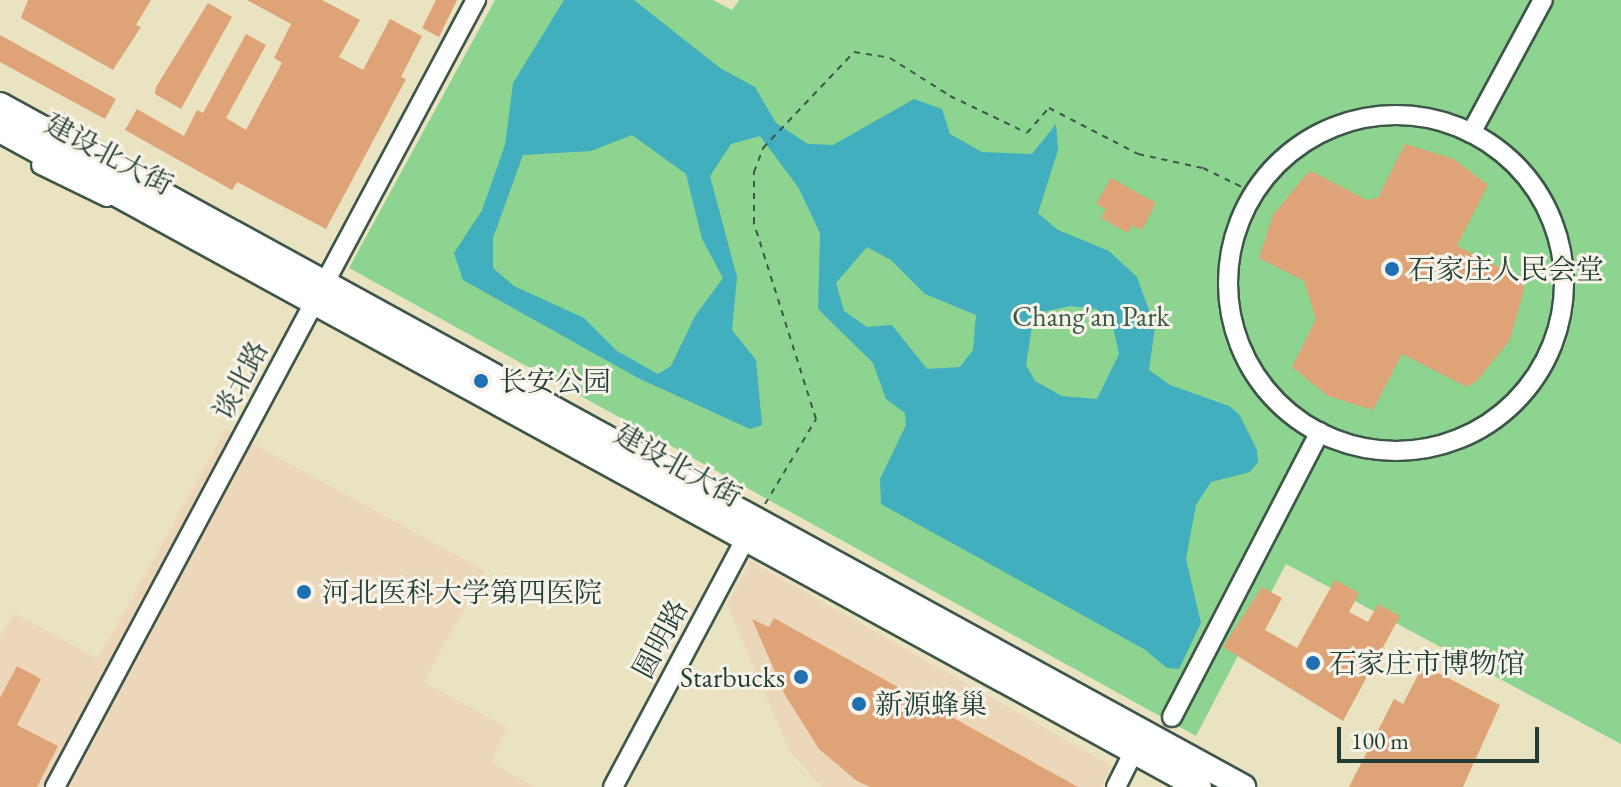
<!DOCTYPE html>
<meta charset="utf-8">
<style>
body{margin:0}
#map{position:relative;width:1621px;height:787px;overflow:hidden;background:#eae3c2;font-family:"EB Garamond","Noto Serif SC",serif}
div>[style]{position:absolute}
.built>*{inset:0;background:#edd7ba}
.green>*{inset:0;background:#8cd48f}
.water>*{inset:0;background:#42afbf}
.building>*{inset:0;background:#dfa378}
.path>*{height:2px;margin-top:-1px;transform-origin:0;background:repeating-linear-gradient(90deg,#3d5649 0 6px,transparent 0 12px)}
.roads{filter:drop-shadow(2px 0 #3d5649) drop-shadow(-2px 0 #3d5649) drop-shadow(0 2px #3d5649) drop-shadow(0 -2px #3d5649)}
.minor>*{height:18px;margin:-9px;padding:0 9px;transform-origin:9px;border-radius:9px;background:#fff}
.minor>.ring{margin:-9px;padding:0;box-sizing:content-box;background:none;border:18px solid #fff;border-radius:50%}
.major>*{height:24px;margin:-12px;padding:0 12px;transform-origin:12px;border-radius:12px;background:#fff}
.dots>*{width:22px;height:22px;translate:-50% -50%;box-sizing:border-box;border:4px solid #f7f3e8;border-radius:50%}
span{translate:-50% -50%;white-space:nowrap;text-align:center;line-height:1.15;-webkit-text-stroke:6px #f7f3e8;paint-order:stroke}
.street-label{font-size:28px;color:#1f3d34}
.poi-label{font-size:28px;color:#1f3d34}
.left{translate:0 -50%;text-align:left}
.right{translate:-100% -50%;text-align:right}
.park-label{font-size:28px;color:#355b46}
.scale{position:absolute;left:1337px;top:727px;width:202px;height:36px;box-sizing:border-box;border:4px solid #1f3d34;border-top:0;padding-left:10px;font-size:24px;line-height:28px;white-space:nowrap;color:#1f3d34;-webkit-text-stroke:6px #f7f3e8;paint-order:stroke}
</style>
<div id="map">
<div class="built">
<div style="clip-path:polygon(226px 429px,485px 571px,424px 682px,508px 728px,490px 762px,535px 787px,0 787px,0 638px,14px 613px,98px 659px)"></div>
<div style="clip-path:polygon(750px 561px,1112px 766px,1101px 787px,822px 787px,790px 752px,727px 605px)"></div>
</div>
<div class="green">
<div style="clip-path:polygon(495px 0,713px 0,732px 10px,739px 0,1621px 0,1621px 744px,1286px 564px,1196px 736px,349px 268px)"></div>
</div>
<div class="water">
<div style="clip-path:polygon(evenodd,564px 0,634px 0,720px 68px,755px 87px,776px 123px,808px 144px,833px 145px,914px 99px,942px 109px,950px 134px,982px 152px,1032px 154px,1056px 124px,1058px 150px,1038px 213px,1058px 230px,1109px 251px,1137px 277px,1155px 327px,1149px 370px,1170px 385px,1229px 406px,1239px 414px,1257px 450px,1258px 462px,1250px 472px,1211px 482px,1196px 505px,1186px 559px,1201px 623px,1179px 669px,1167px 668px,1144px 649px,881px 504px,880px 479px,906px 425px,905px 413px,886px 399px,873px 363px,818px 309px,820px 233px,798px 187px,760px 136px,731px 144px,710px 176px,737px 277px,732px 330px,756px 360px,762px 425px,750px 429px,638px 378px,463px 280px,454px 253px,482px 210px,505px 145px,513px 83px,564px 0,632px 135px,686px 174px,702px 239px,723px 278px,695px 316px,671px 366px,658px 374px,617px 351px,584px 318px,514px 286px,493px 268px,493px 238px,523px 155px,591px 151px,632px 135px,564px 0,867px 247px,891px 260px,925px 294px,976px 315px,973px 350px,960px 367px,927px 369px,892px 325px,867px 327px,844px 311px,836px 283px,867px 247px,564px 0,1070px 306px,1096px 309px,1111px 318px,1119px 354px,1097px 399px,1062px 396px,1035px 381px,1026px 365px,1032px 327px,1043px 312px,1070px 306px)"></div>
</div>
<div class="building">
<div style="clip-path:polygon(28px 0,151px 0,136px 25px,141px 27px,113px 70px,21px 18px)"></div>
<div style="clip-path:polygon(247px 0,322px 0,360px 20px,339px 57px,363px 70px,390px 19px,422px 36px,401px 77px,406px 79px,326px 229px,237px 182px,232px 190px,125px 130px,137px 109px,184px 136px,197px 110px,203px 113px,246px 34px,266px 45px,226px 118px,246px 130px,282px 63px,274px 58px,291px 24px)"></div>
<div style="clip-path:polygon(436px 0,457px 0,439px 37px,422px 28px)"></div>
<div style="clip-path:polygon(208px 3px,232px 17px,181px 109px,155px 94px,156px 87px)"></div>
<div style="clip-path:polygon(0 35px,116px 99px,105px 119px,0 62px)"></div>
<div style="clip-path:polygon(1405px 144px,1454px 159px,1488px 185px,1457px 246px,1524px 280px,1524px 290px,1510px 340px,1477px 381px,1467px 387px,1402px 354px,1373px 410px,1328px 396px,1292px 367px,1316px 319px,1304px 281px,1259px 258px,1273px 215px,1306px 175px,1311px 171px,1367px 200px,1378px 198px)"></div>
<div style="clip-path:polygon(1111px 178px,1156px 203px,1142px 230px,1132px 225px,1128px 233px,1101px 218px,1106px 209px,1096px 204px)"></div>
<div style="clip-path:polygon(1335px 580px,1359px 593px,1349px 612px,1368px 622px,1378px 604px,1400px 616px,1343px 721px,1223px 647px,1262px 587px,1282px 598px,1265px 630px,1297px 648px)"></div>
<div style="clip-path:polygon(774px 618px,905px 691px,1078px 787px,870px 787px,857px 781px,819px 749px,785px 695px,752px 619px,769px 627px)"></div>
<div style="clip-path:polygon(1423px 665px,1500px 705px,1463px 787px,1349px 787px,1394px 699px,1403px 704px)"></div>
<div style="clip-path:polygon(17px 666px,41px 679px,17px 725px,58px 746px,37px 787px,0 787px,0 698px)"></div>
</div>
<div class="path">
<div style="left:765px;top:504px;width:99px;rotate:-59deg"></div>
<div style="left:816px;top:419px;width:206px;rotate:-107.6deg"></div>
<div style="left:754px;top:223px;width:51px;rotate:-90deg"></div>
<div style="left:754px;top:172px;width:26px;rotate:-69deg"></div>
<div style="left:763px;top:148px;width:132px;rotate:-46.5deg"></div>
<div style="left:854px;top:52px;width:36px;rotate:9deg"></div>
<div style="left:890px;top:58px;width:71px;rotate:32.3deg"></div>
<div style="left:950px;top:96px;width:85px;rotate:25.7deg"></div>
<div style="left:1027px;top:133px;width:33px;rotate:-49deg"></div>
<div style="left:1049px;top:108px;width:100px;rotate:27.3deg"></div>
<div style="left:1138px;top:154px;width:66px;rotate:12.2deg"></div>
<div style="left:1203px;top:168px;width:59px;rotate:26.1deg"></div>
</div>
<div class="roads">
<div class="minor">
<div class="ring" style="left:1228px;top:115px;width:318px;height:318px"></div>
<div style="left:1471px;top:133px;width:151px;rotate:-61.6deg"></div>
<div style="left:41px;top:165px;width:73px;rotate:25.9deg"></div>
<div style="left:1172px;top:717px;width:321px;rotate:-62.6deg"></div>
<div style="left:55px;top:787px;width:893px;rotate:-61.86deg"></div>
<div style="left:613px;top:787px;width:295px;rotate:-61.9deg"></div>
<div style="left:1116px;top:787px;width:40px;rotate:-63.4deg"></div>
</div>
<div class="major">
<div style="left:0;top:105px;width:1418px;rotate:28.75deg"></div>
<div style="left:0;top:130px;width:1367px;rotate:28.72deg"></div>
</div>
</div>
<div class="dots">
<div style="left:1392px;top:269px;background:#1f6fb2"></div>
<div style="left:481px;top:381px;background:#1f6fb2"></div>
<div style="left:304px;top:592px;background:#1f6fb2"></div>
<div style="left:1313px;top:663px;background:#1f6fb2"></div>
<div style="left:801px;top:677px;background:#1f6fb2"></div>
<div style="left:859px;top:704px;background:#1f6fb2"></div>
</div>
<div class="street-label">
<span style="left:109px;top:154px;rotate:28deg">建设北大街</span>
<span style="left:240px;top:380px;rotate:-62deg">谈北路</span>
<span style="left:678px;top:465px;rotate:29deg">建设北大街</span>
<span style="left:660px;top:639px;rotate:-62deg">圆明路</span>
</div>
<div class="poi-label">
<span class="left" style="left:1408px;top:269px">石家庄人民会堂</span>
<span class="left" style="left:499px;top:381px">长安公园</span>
<span class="left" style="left:322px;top:592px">河北医科大学第四医院</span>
<span class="left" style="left:1329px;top:663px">石家庄市博物馆</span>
<span class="right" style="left:785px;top:677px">Starbucks</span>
<span class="left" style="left:875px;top:704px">新源蜂巢</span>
</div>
<div class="park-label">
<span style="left:1091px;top:316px">Chang'an Park</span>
</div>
<div class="scale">100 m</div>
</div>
